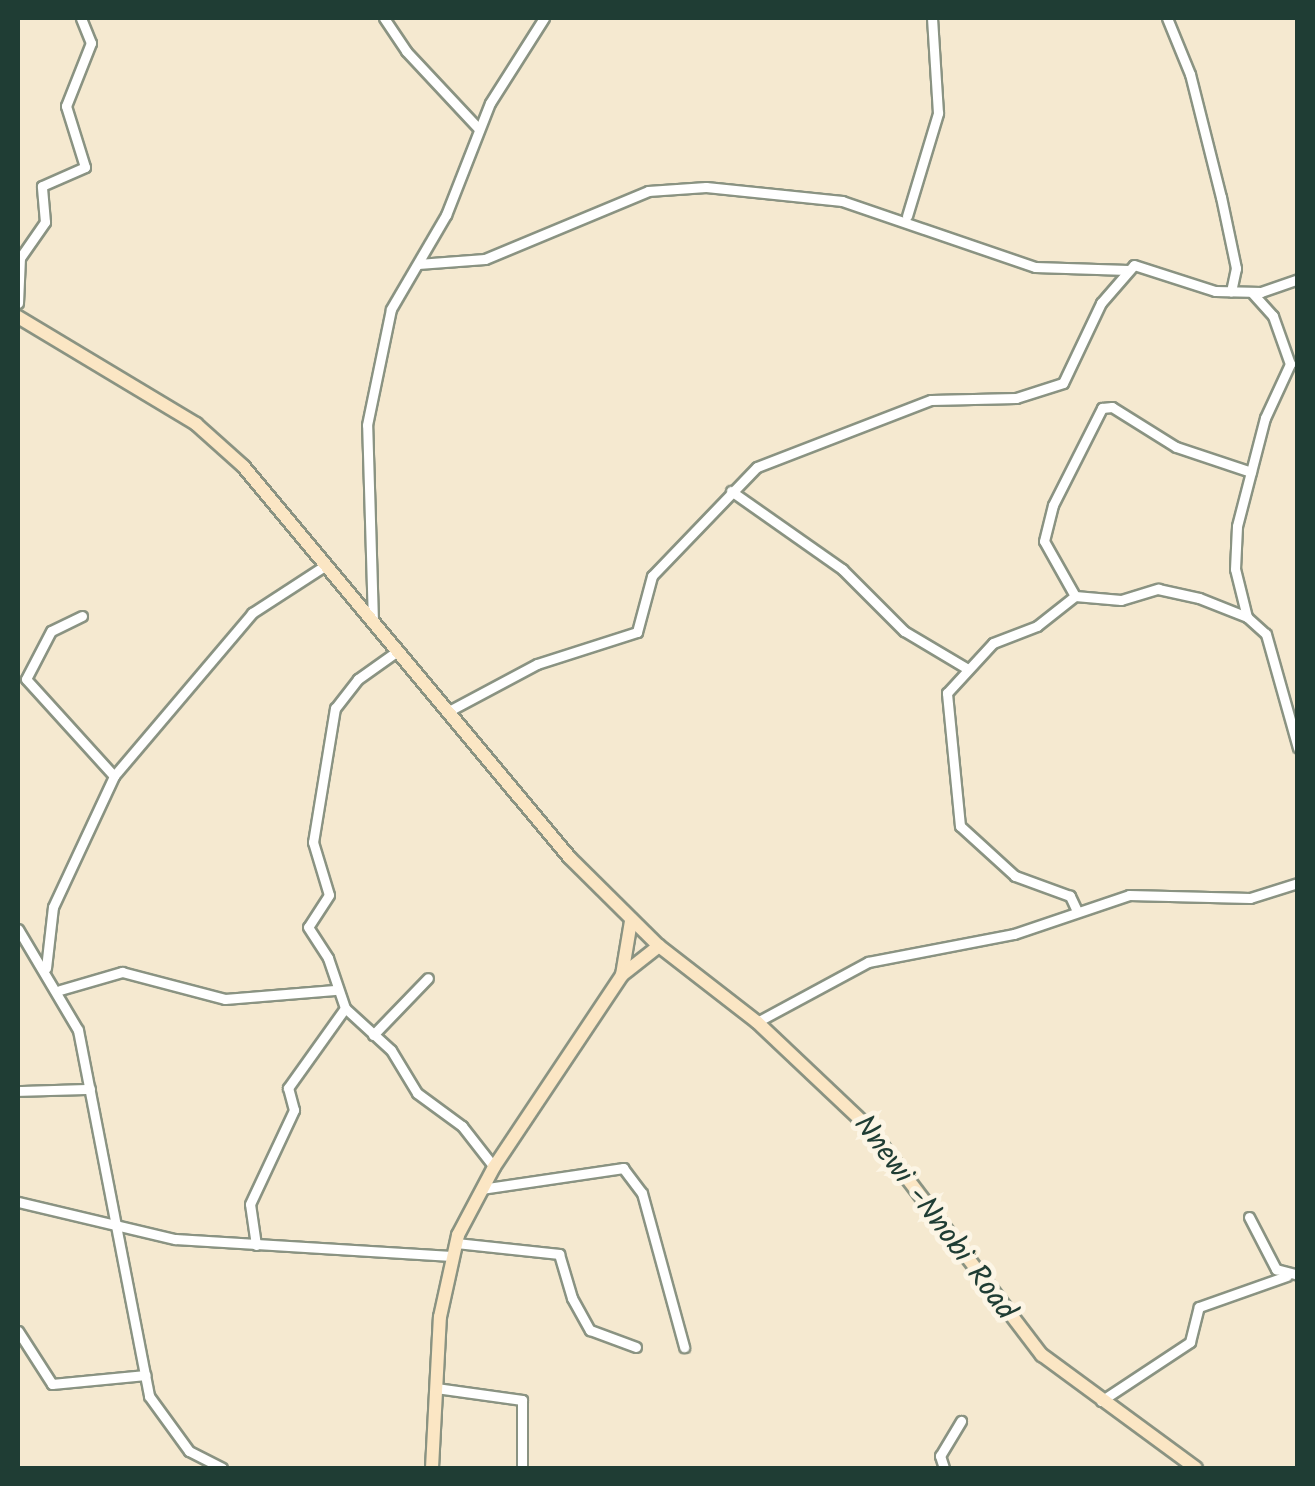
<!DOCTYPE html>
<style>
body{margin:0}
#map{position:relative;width:1315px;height:1486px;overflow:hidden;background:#f5e9d0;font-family:Kalam,sans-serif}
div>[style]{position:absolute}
.roads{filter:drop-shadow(2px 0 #8a9382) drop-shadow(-2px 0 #8a9382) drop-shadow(0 2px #8a9382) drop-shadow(0 -2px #8a9382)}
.minor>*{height:9px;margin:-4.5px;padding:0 4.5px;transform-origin:4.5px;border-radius:4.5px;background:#fff}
.secondary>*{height:12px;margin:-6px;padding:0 6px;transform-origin:6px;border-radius:6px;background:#fbe6c4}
span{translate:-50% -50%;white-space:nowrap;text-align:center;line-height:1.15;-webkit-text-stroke:10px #fcf5e5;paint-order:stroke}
.street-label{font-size:30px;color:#1f3d34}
.frame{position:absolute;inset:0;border:20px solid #1f3d34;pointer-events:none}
</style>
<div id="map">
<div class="roads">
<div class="minor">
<div style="left:384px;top:18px;width:40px;rotate:56deg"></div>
<div style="left:406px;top:51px;width:107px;rotate:46.9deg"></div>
<div style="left:1167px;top:18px;width:61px;rotate:67.7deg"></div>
<div style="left:1190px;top:74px;width:127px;rotate:75.9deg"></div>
<div style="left:1221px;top:197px;width:73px;rotate:78.1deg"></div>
<div style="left:1236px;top:268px;width:24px;rotate:102deg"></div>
<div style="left:907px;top:216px;width:108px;rotate:-73.2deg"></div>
<div style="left:938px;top:113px;width:95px;rotate:-93.6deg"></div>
<div style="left:418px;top:264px;width:67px;rotate:-4.3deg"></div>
<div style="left:485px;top:259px;width:177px;rotate:-22.6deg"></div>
<div style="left:648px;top:191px;width:58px;rotate:-3.9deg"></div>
<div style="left:706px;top:187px;width:137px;rotate:5.9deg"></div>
<div style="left:842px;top:201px;width:204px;rotate:18.9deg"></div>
<div style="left:1035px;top:267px;width:93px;rotate:1.8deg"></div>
<div style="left:18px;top:303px;width:45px;rotate:-87.5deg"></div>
<div style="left:20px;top:258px;width:44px;rotate:-55.2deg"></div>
<div style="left:45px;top:222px;width:36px;rotate:-95deg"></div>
<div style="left:42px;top:186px;width:47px;rotate:-23.8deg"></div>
<div style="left:85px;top:167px;width:64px;rotate:-107.3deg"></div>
<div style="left:66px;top:106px;width:68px;rotate:-68.4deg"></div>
<div style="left:91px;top:43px;width:27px;rotate:-112deg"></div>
<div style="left:731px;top:491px;width:136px;rotate:35.1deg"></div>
<div style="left:842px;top:569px;width:88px;rotate:45deg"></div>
<div style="left:904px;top:631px;width:74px;rotate:30.7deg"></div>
<div style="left:1075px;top:596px;width:63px;rotate:-119.4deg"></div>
<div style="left:1044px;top:541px;width:37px;rotate:-76deg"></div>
<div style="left:1053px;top:505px;width:109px;rotate:-63.2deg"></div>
<div style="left:1102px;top:408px;width:10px;rotate:-6deg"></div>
<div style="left:1112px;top:407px;width:75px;rotate:32deg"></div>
<div style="left:1176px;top:447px;width:79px;rotate:18.4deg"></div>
<div style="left:82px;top:616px;width:34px;rotate:154deg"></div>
<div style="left:51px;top:631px;width:54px;rotate:117.5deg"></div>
<div style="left:26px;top:679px;width:131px;rotate:47.8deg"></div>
<div style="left:1247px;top:617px;width:49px;rotate:-104deg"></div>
<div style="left:1235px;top:569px;width:43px;rotate:-87.3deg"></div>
<div style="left:1237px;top:526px;width:112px;rotate:-75.5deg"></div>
<div style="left:1265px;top:418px;width:60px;rotate:-65.2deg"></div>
<div style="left:1290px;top:364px;width:51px;rotate:-109.5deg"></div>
<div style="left:1273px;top:316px;width:31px;rotate:-132deg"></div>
<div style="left:373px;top:622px;width:197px;rotate:-91.7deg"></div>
<div style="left:367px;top:425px;width:118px;rotate:-78.3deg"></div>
<div style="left:391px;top:309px;width:109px;rotate:-59.7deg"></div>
<div style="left:446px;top:215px;width:120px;rotate:-68.6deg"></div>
<div style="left:490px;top:103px;width:101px;rotate:-57.6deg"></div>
<div style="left:396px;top:652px;width:47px;rotate:144.6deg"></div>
<div style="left:358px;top:679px;width:37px;rotate:128deg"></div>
<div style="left:335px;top:708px;width:136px;rotate:99.3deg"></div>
<div style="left:313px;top:842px;width:55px;rotate:73.2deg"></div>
<div style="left:329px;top:895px;width:38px;rotate:123deg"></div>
<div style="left:308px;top:927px;width:37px;rotate:57deg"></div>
<div style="left:328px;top:958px;width:53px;rotate:71.2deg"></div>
<div style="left:345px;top:1008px;width:62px;rotate:42.4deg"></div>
<div style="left:391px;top:1050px;width:50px;rotate:58.8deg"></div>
<div style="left:417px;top:1093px;width:56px;rotate:36.3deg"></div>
<div style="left:462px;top:1126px;width:52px;rotate:52deg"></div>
<div style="left:447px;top:712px;width:102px;rotate:-28.1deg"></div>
<div style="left:537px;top:664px;width:105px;rotate:-17.7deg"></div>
<div style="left:637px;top:632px;width:58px;rotate:-75deg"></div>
<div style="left:652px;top:576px;width:151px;rotate:-46.1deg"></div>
<div style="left:757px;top:467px;width:186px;rotate:-21.1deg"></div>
<div style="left:931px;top:400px;width:85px;rotate:-1.3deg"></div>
<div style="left:1016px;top:398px;width:49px;rotate:-17.7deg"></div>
<div style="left:1063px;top:383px;width:89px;rotate:-64.6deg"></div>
<div style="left:1101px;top:303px;width:50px;rotate:-49deg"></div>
<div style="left:1134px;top:265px;width:85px;rotate:17.8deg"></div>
<div style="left:1215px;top:291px;width:46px;rotate:1.2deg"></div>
<div style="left:1261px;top:292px;width:39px;rotate:-19deg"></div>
<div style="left:1077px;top:911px;width:17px;rotate:-115deg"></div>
<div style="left:1070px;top:896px;width:59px;rotate:-160deg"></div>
<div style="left:1015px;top:876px;width:74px;rotate:-137.7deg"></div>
<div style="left:960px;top:826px;width:134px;rotate:-95.6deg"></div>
<div style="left:947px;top:693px;width:68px;rotate:-47.4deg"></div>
<div style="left:993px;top:643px;width:47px;rotate:-21.1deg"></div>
<div style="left:1037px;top:626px;width:48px;rotate:-38.3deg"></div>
<div style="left:1075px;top:596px;width:46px;rotate:5deg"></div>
<div style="left:1121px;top:600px;width:39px;rotate:-17deg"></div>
<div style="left:1158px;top:589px;width:42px;rotate:12.4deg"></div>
<div style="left:1199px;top:598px;width:52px;rotate:21.6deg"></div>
<div style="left:1247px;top:617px;width:25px;rotate:42deg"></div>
<div style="left:1266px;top:634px;width:118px;rotate:74.3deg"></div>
<div style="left:18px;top:929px;width:117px;rotate:59.3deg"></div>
<div style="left:78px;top:1030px;width:373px;rotate:79deg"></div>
<div style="left:149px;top:1396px;width:68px;rotate:54deg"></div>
<div style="left:189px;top:1451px;width:37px;rotate:27deg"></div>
<div style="left:46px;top:968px;width:61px;rotate:-83.5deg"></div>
<div style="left:53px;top:907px;width:145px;rotate:-65deg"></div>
<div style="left:114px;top:776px;width:214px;rotate:-49.7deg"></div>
<div style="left:252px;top:613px;width:88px;rotate:-33deg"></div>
<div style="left:60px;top:990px;width:65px;rotate:-16.2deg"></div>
<div style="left:122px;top:972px;width:106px;rotate:14.7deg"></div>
<div style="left:225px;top:999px;width:110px;rotate:-4.7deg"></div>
<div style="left:757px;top:1022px;width:126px;rotate:-28.4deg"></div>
<div style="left:868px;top:962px;width:149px;rotate:-10.9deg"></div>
<div style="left:1014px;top:934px;width:121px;rotate:-18.7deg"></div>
<div style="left:1129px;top:895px;width:121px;rotate:1.4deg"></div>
<div style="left:1250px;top:898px;width:50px;rotate:-17.4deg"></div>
<div style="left:373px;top:1035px;width:79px;rotate:-46deg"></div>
<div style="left:18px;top:1091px;width:72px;rotate:-1.6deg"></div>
<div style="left:481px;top:1189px;width:144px;rotate:-8.4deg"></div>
<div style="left:623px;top:1168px;width:31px;rotate:53deg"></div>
<div style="left:642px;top:1193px;width:160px;rotate:74.7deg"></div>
<div style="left:18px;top:1202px;width:161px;rotate:13.3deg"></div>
<div style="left:175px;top:1239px;width:277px;rotate:3.5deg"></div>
<div style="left:1249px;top:1217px;width:59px;rotate:62.6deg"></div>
<div style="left:1276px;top:1269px;width:23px;rotate:15deg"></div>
<div style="left:456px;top:1243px;width:104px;rotate:6.1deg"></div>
<div style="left:559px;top:1254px;width:46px;rotate:73.5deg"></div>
<div style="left:572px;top:1298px;width:37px;rotate:61deg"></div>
<div style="left:590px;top:1330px;width:49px;rotate:20.3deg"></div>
<div style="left:256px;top:1245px;width:41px;rotate:-98.3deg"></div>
<div style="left:250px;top:1204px;width:104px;rotate:-64.9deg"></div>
<div style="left:294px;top:1110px;width:23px;rotate:-105deg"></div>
<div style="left:288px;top:1088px;width:98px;rotate:-54.5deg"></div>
<div style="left:18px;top:1331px;width:63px;rotate:57.3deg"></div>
<div style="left:52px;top:1384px;width:94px;rotate:-5.5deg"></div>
<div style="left:436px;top:1388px;width:87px;rotate:7.9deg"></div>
<div style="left:522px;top:1400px;width:68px;rotate:90deg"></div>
<div style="left:1101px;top:1401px;width:107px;rotate:-33.5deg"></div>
<div style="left:1190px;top:1342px;width:36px;rotate:-76deg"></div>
<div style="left:1199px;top:1307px;width:93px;rotate:-19.4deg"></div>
<div style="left:944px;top:1468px;width:13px;rotate:-108deg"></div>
<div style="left:940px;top:1456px;width:41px;rotate:-59deg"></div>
</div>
<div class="secondary">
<div style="left:18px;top:317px;width:208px;rotate:31deg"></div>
<div style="left:196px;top:424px;width:63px;rotate:41.8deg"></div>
<div style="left:243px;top:466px;width:510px;rotate:50.17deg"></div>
<div style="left:570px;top:858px;width:125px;rotate:44.7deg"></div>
<div style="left:659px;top:946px;width:124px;rotate:37.8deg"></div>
<div style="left:757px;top:1022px;width:153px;rotate:43.4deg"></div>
<div style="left:868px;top:1127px;width:287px;rotate:52.7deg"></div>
<div style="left:1042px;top:1355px;width:191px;rotate:36.3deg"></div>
<div style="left:622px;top:975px;width:55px;rotate:-80.5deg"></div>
<div style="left:432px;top:1468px;width:151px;rotate:-87deg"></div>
<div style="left:440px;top:1317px;width:84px;rotate:-77.6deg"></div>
<div style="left:458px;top:1235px;width:77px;rotate:-62.1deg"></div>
<div style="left:494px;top:1167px;width:231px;rotate:-56.3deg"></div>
<div style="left:622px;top:975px;width:47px;rotate:-38.1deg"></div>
</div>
</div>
<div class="street-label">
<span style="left:934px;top:1218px;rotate:53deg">Nnewi -Nnobi Road</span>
</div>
<div class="frame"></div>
</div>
